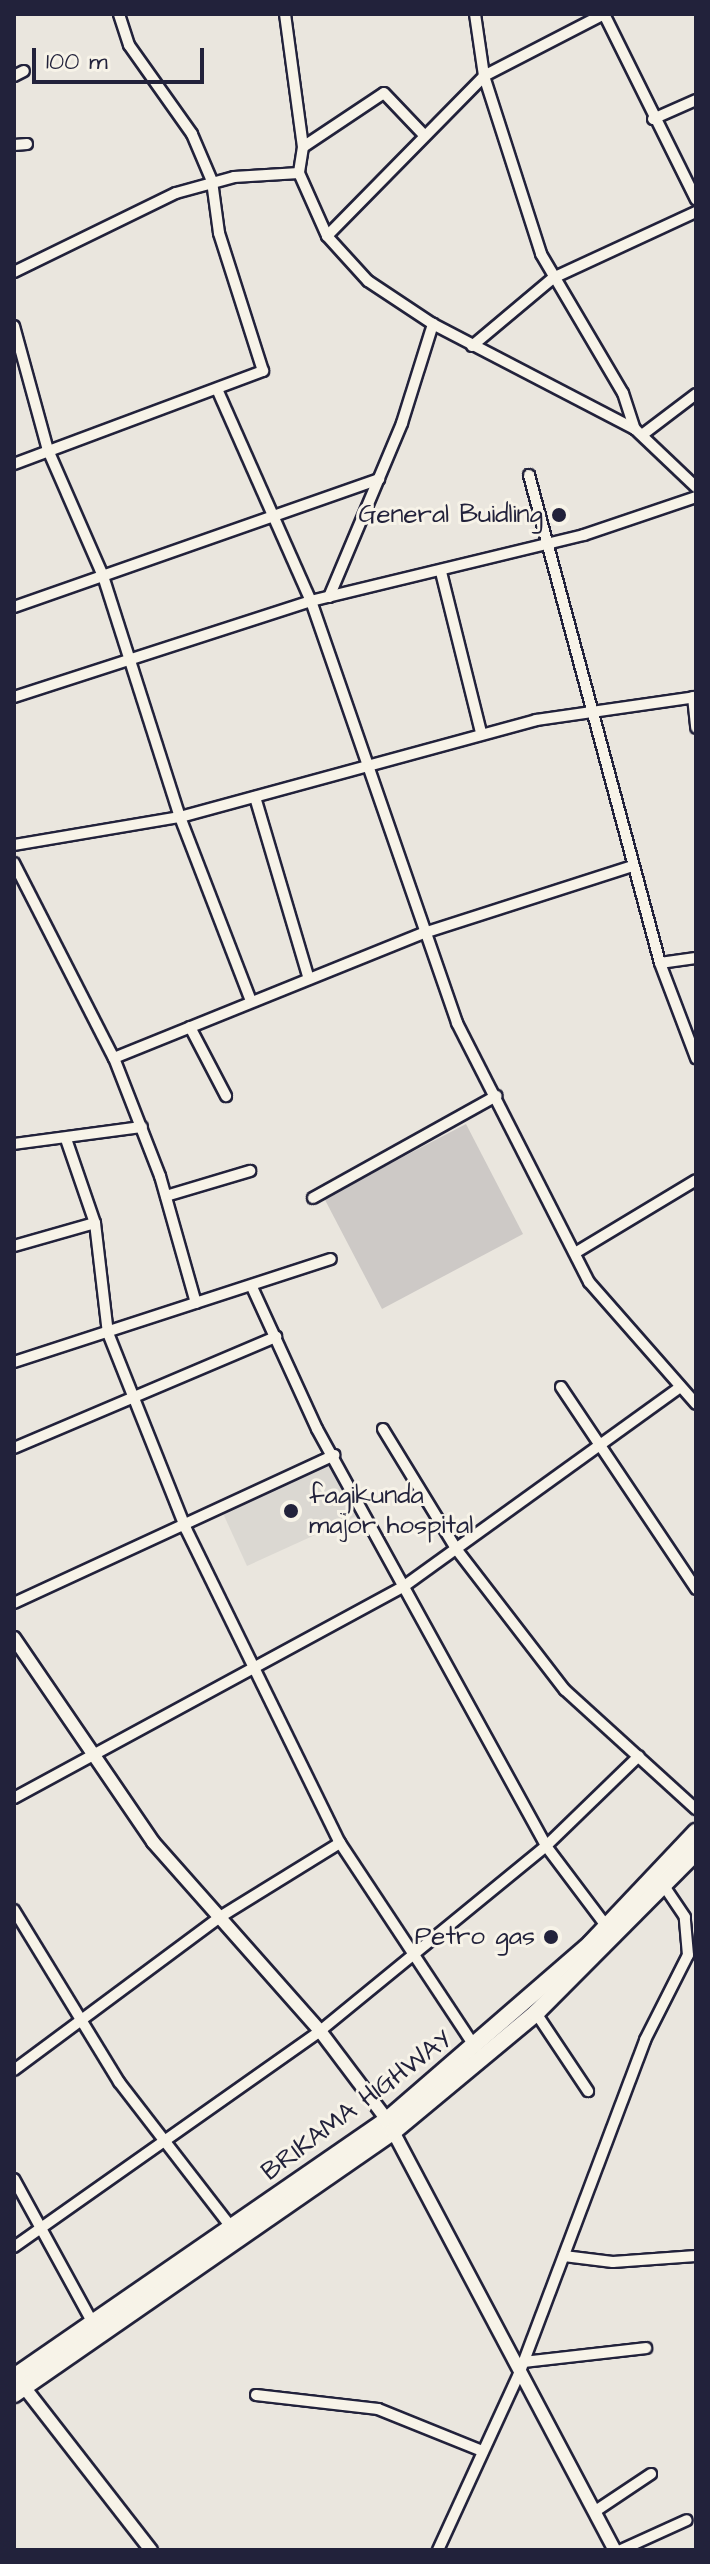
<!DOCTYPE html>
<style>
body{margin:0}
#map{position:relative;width:710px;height:2564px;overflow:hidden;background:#eae6de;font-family:"Architects Daughter",sans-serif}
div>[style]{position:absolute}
.built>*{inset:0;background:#dbd8d2}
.green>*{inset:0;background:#cdc9c6}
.roads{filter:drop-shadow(2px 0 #22223b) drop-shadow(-2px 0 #22223b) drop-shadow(0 2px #22223b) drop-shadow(0 -2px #22223b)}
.minor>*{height:10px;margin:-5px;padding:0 5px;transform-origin:5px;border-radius:5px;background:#f7f3e8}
.tertiary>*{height:12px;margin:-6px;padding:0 6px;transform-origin:6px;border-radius:6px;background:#f7f3e8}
.trunk>*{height:16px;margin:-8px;padding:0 8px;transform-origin:8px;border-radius:8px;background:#f7f3e8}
.dots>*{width:22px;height:22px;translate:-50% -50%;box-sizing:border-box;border:4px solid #f7f3e8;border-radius:50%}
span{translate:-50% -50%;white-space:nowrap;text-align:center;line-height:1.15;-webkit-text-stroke:6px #f7f3e8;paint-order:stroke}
.poi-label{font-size:26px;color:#22223b}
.right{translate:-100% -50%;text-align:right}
.left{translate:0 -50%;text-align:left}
.street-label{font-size:26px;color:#22223b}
.frame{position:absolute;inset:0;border:16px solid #22223b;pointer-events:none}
.scale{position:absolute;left:32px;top:48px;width:172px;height:36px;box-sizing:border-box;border:4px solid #22223b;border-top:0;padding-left:10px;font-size:24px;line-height:28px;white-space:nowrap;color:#22223b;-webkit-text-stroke:6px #f7f3e8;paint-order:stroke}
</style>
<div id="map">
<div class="built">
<div style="clip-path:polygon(334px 1457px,361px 1514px,247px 1566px,221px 1509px)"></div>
</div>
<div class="green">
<div style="clip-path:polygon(466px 1124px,523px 1234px,382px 1309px,324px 1198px)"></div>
</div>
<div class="roads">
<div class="minor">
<div style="left:285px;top:14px;width:134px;rotate:82.3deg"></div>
<div style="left:303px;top:147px;width:26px;rotate:99deg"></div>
<div style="left:299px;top:173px;width:69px;rotate:66deg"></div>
<div style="left:327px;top:236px;width:61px;rotate:47.7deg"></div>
<div style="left:368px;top:281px;width:78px;rotate:33.5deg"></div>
<div style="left:433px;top:324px;width:228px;rotate:27.5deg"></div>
<div style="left:635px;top:429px;width:84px;rotate:43.6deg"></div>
<div style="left:475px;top:14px;width:63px;rotate:81.7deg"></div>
<div style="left:484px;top:76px;width:187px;rotate:72.2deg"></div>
<div style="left:541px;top:254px;width:161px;rotate:59.5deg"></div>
<div style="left:623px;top:393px;width:38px;rotate:72deg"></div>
<div style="left:604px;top:14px;width:207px;rotate:63.6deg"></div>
<div style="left:14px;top:76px;width:11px;rotate:-27deg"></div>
<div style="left:653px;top:119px;width:47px;rotate:-23.8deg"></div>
<div style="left:14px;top:145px;width:13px;rotate:-4deg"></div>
<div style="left:303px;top:147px;width:97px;rotate:-33.7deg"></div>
<div style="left:384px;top:93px;width:58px;rotate:46.4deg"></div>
<div style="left:327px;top:236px;width:224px;rotate:-45.5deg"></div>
<div style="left:484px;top:76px;width:135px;rotate:-27.3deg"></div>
<div style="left:14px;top:272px;width:180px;rotate:-26deg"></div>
<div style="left:176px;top:193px;width:60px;rotate:-15.4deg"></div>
<div style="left:234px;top:177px;width:65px;rotate:-3.5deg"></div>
<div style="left:14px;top:326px;width:129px;rotate:74.7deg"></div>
<div style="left:48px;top:450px;width:137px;rotate:66.4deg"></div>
<div style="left:103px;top:576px;width:253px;rotate:72.3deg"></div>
<div style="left:180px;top:817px;width:197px;rotate:68.9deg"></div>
<div style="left:472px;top:346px;width:106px;rotate:-40deg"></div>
<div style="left:553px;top:278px;width:157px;rotate:-24.8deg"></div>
<div style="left:217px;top:389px;width:232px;rotate:66.1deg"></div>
<div style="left:311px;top:601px;width:447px;rotate:70.9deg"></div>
<div style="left:457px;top:1023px;width:291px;rotate:63deg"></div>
<div style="left:589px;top:1282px;width:162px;rotate:48.7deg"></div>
<div style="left:642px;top:435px;width:68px;rotate:-37.2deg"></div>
<div style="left:14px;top:464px;width:266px;rotate:-20.5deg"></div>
<div style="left:263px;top:371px;width:145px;rotate:-107.7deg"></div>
<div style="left:219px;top:233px;width:52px;rotate:-97.7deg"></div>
<div style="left:212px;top:181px;width:51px;rotate:-113.1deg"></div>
<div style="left:192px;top:134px;width:109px;rotate:-125.3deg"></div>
<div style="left:129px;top:45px;width:33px;rotate:-108deg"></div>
<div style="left:529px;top:475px;width:505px;rotate:74.97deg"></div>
<div style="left:660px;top:963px;width:102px;rotate:69.2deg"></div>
<div style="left:441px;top:572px;width:166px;rotate:76deg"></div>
<div style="left:329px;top:597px;width:189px;rotate:-67.2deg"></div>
<div style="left:402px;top:423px;width:104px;rotate:-72.6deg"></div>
<div style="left:14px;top:607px;width:387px;rotate:-19.3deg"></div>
<div style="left:14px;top:697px;width:312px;rotate:-17.9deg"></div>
<div style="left:311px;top:601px;width:281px;rotate:-13.6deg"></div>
<div style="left:584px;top:535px;width:118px;rotate:-18.7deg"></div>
<div style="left:693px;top:697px;width:31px;rotate:84deg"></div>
<div style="left:255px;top:797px;width:187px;rotate:73.5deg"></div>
<div style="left:14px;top:845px;width:168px;rotate:-9.6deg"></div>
<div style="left:180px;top:817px;width:369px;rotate:-15.2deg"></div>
<div style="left:536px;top:720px;width:162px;rotate:-8.2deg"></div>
<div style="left:14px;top:863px;width:219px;rotate:62.9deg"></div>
<div style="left:114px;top:1058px;width:127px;rotate:68.7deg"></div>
<div style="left:160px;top:1176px;width:132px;rotate:74.2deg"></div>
<div style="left:660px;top:963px;width:36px;rotate:-8deg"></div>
<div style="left:190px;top:1027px;width:78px;rotate:62.4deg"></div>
<div style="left:114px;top:1058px;width:334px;rotate:-22deg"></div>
<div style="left:424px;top:933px;width:219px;rotate:-17.8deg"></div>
<div style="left:66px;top:1139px;width:89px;rotate:71deg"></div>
<div style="left:95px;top:1223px;width:111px;rotate:83.3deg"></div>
<div style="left:108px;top:1333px;width:211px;rotate:68.3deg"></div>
<div style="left:186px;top:1529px;width:350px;rotate:63.9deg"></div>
<div style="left:340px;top:1843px;width:245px;rotate:56.5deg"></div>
<div style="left:14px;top:1144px;width:129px;rotate:-7.6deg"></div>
<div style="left:166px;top:1196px;width:88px;rotate:-16.6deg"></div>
<div style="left:313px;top:1198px;width:210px;rotate:-29.1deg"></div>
<div style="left:14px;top:1246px;width:84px;rotate:-15.9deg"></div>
<div style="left:575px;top:1253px;width:141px;rotate:-31.1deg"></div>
<div style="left:252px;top:1287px;width:156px;rotate:65.4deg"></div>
<div style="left:317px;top:1429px;width:476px;rotate:61.2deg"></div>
<div style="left:546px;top:1846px;width:101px;rotate:53deg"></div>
<div style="left:14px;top:1362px;width:333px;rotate:-18deg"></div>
<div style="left:561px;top:1387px;width:243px;rotate:56.2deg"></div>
<div style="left:383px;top:1429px;width:142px;rotate:58.6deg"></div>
<div style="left:457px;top:1550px;width:177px;rotate:52.4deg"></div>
<div style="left:565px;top:1690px;width:177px;rotate:42.3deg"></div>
<div style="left:14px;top:1448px;width:285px;rotate:-23deg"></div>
<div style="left:14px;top:1603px;width:353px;rotate:-24.8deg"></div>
<div style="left:14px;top:1798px;width:443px;rotate:-28.5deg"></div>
<div style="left:403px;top:1587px;width:342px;rotate:-35.8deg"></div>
<div style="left:14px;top:1910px;width:202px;rotate:58.6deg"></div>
<div style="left:119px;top:2082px;width:185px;rotate:52.3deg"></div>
<div style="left:536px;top:2013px;width:94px;rotate:56.3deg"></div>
<div style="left:14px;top:2070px;width:257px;rotate:-36.6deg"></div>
<div style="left:220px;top:1917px;width:141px;rotate:-31.7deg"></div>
<div style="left:14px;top:2179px;width:164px;rotate:61.3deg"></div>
<div style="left:14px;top:2247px;width:375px;rotate:-35.2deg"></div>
<div style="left:320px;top:2031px;width:292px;rotate:-39.3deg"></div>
<div style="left:546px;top:1846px;width:129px;rotate:-44.1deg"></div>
<div style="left:564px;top:2256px;width:49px;rotate:7deg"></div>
<div style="left:613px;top:2262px;width:83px;rotate:-4.1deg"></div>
<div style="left:524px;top:2362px;width:123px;rotate:-6.5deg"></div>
<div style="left:256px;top:2395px;width:123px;rotate:6.5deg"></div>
<div style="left:378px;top:2409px;width:112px;rotate:22deg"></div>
<div style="left:597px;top:2510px;width:65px;rotate:-33.7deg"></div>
<div style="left:438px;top:2550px;width:194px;rotate:-65.3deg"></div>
<div style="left:519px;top:2374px;width:357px;rotate:-69.3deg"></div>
<div style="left:645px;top:2040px;width:95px;rotate:-63.2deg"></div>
<div style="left:688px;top:1955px;width:38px;rotate:-95deg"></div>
<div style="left:685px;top:1917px;width:45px;rotate:-124deg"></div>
<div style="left:621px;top:2550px;width:72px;rotate:-24.4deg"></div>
</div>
<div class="tertiary">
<div style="left:14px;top:1638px;width:247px;rotate:55.7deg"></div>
<div style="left:153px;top:1842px;width:252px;rotate:48.5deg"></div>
<div style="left:320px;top:2031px;width:111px;rotate:53deg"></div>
<div style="left:387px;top:2120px;width:487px;rotate:62.1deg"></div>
<div style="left:24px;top:2387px;width:207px;rotate:52.1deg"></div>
</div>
<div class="trunk">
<div style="left:14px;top:2377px;width:453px;rotate:-34.6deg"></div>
<div style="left:387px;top:2120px;width:270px;rotate:-40.9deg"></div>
<div style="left:591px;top:1943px;width:153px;rotate:-46.6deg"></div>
<div style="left:14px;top:2394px;width:462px;rotate:-34.7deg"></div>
<div style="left:394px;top:2131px;width:185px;rotate:-39.7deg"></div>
<div style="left:536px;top:2013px;width:227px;rotate:-45.2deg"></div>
</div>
</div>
<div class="dots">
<div style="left:559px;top:515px;background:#22223b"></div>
<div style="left:291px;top:1511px;background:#22223b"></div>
<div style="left:551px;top:1937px;background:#22223b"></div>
</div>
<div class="poi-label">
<span class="right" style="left:543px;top:515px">General Buidling</span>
<span class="left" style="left:309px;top:1511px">fagikunda<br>major hospital</span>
<span class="right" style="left:535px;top:1937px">Petro gas</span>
</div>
<div class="street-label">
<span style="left:357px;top:2106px;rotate:-37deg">BRIKAMA HIGHWAY</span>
</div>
<div class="frame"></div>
<div class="scale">100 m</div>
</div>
